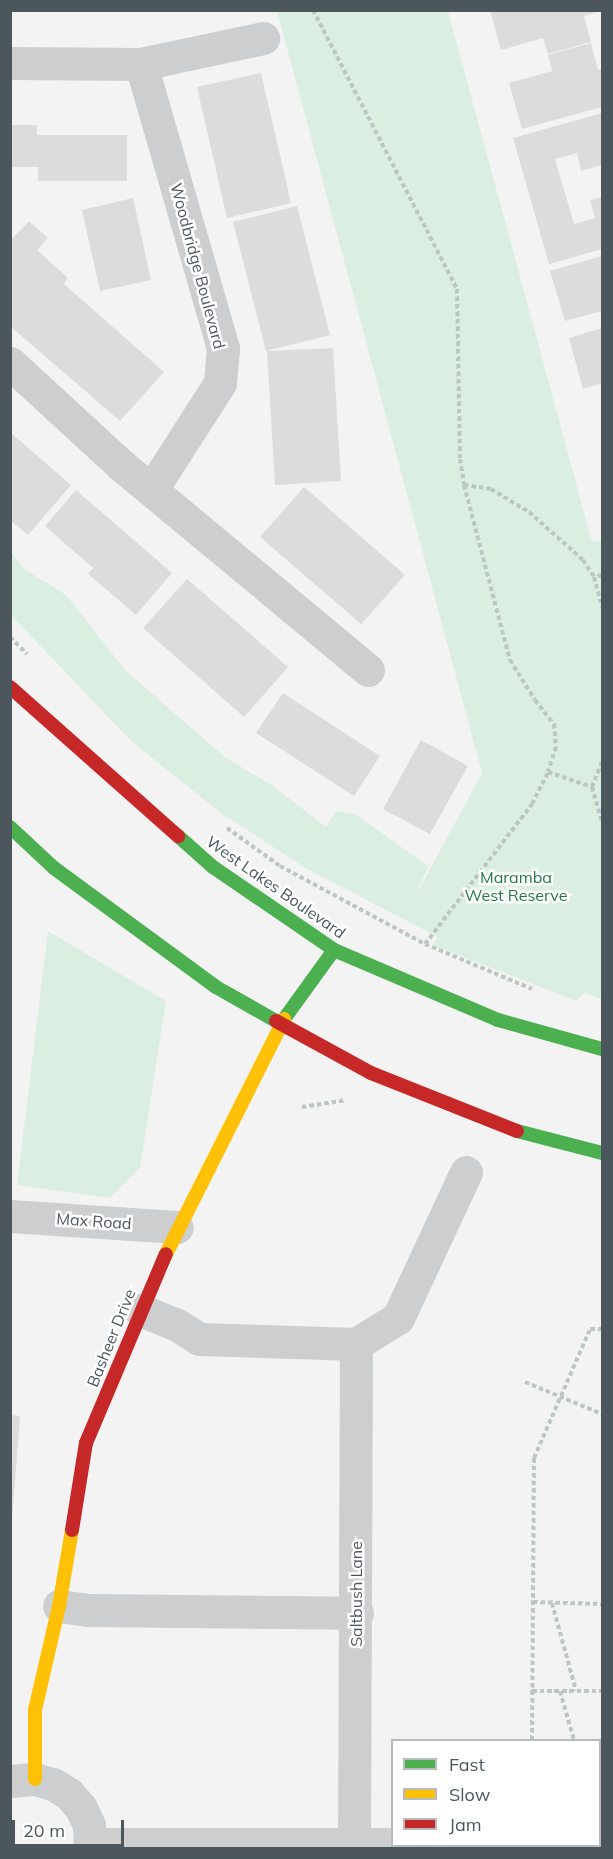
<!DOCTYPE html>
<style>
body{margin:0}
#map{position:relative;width:613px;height:1859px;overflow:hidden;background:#f3f3f3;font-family:Mulish,sans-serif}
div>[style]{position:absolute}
.green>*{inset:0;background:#daefe1}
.building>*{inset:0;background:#dcdcdd}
.path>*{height:4px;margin-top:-2px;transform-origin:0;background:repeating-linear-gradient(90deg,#bcc6c2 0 4.5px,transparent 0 7.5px)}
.street>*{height:33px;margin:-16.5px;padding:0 16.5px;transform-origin:16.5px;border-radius:16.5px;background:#cdced0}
.fast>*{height:14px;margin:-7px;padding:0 7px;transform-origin:7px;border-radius:7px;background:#4caf50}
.slow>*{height:14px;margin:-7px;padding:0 7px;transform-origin:7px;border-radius:7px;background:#ffc107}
.jam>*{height:14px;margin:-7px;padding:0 7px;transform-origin:7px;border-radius:7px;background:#c62828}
span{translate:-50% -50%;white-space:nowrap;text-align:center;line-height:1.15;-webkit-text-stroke:5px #fff;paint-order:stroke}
.street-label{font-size:16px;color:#4b565d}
.park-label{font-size:16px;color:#207a48}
.frame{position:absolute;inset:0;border:12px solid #4b565d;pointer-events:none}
.legend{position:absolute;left:391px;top:1739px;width:210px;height:108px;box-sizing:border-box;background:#fff;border:2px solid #b7bbbe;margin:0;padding:8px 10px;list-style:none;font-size:18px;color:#4b565d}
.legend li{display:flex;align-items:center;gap:12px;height:30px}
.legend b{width:30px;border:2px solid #b7bbbe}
.scale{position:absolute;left:12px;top:1820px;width:112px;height:27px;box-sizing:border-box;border:3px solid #4b565d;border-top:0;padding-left:8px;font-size:18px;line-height:21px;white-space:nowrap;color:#4b565d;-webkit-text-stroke:4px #fff;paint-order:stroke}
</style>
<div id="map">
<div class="green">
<div style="clip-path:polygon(277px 11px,448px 11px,592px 542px,602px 540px,602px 999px,584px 993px,576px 1001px,433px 945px,438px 937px,307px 869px,221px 813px,131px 741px,11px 615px,11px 552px,23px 568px,66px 595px,126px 671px,226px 758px,273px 786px,326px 827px,336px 811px,355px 814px,428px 866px,417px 893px,482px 773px)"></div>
<div style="clip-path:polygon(48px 931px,166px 1001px,140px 1168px,110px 1198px,17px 1185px)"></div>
</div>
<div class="building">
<div style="clip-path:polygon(490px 10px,600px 10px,600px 11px,584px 16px,591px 42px,548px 54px,543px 38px,501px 50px)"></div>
<div style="clip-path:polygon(591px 43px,598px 70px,602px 69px,602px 107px,522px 129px,509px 83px,552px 71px,548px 55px)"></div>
<div style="clip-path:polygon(261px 73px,291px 203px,227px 218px,197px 87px)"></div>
<div style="clip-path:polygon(602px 113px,602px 165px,581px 171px,577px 153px,555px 159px,574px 224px,595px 218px,590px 200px,602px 197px,602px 249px,549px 264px,513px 138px)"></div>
<div style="clip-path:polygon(10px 125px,37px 125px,37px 135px,127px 135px,127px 181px,38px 181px,38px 167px,10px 167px)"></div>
<div style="clip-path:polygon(133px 198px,151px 280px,100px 291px,82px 210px)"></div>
<div style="clip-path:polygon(297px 206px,330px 335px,266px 351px,233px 222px)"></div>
<div style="clip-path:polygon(29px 221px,48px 238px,37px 250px,68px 278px,64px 284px,164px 372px,120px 421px,10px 326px,10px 241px)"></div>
<div style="clip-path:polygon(602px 256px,602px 311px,565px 321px,550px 271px)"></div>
<div style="clip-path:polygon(602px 328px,602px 383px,583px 389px,569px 338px)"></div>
<div style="clip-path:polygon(333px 348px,341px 481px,275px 485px,267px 351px)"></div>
<div style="clip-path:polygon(10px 432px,71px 485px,28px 535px,10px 520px)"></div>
<div style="clip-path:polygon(304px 487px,405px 575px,361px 624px,260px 537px)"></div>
<div style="clip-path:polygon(76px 490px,172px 573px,136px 615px,88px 574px,93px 568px,45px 526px)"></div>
<div style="clip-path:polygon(187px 579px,288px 667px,244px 717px,143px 628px)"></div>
<div style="clip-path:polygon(283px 693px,380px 756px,354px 796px,256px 733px)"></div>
<div style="clip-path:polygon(421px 740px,468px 766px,430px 834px,383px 809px)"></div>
<div style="clip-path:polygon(10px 1415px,20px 1416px,12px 1519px,10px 1519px)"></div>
</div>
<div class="path">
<div style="left:313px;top:10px;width:314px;rotate:62.7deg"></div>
<div style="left:457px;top:289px;width:170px;rotate:89deg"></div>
<div style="left:460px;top:459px;width:26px;rotate:81deg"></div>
<div style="left:464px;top:485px;width:27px;rotate:8deg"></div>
<div style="left:491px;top:489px;width:44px;rotate:31.2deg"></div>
<div style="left:529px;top:512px;width:72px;rotate:41.6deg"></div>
<div style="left:583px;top:560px;width:20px;rotate:57deg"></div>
<div style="left:464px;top:485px;width:181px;rotate:75.3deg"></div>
<div style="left:510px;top:660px;width:47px;rotate:58deg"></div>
<div style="left:535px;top:700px;width:31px;rotate:52deg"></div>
<div style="left:554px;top:724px;width:23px;rotate:85deg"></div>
<div style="left:556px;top:747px;width:26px;rotate:108deg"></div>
<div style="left:602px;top:575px;width:8px;rotate:166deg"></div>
<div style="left:594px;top:577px;width:31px;rotate:75deg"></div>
<div style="left:10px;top:637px;width:24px;rotate:45deg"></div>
<div style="left:602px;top:762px;width:27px;rotate:112deg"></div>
<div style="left:592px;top:787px;width:36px;rotate:74deg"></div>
<div style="left:227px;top:828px;width:65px;rotate:35.6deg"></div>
<div style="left:280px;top:866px;width:165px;rotate:28.3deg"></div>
<div style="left:425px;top:944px;width:116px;rotate:22.8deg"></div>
<div style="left:425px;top:944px;width:176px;rotate:-52.6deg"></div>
<div style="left:532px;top:804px;width:36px;rotate:-63deg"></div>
<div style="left:548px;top:772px;width:46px;rotate:18.8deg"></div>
<div style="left:302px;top:1107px;width:45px;rotate:-9deg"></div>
<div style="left:525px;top:1382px;width:83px;rotate:22.6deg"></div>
<div style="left:533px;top:1602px;width:69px;rotate:1.7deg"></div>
<div style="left:552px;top:1603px;width:91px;rotate:74.7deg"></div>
<div style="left:532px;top:1691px;width:70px"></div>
<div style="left:560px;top:1691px;width:51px;rotate:74.1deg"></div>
<div style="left:532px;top:1740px;width:282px;rotate:-89.6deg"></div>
<div style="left:534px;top:1458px;width:141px;rotate:-66.5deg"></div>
<div style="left:590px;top:1329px;width:12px"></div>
</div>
<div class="street">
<div style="left:10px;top:63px;width:131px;rotate:0.4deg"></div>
<div style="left:141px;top:64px;width:125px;rotate:-12deg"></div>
<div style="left:141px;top:64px;width:296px;rotate:73.9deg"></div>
<div style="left:223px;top:348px;width:35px;rotate:95deg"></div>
<div style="left:220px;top:383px;width:126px;rotate:122.7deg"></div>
<div style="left:10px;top:363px;width:151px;rotate:42.6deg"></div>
<div style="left:121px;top:465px;width:321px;rotate:39.7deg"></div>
<div style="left:10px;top:1216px;width:167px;rotate:3.8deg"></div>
<div style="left:140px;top:1310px;width:40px;rotate:22deg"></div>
<div style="left:177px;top:1325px;width:26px;rotate:32deg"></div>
<div style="left:199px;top:1339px;width:157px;rotate:1.8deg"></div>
<div style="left:356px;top:1344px;width:49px;rotate:-31.8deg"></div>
<div style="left:398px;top:1318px;width:161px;rotate:-65deg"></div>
<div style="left:59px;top:1606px;width:30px;rotate:8deg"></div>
<div style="left:89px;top:1610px;width:268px;rotate:0.6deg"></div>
<div style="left:10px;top:1781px;width:25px;rotate:-5deg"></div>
<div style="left:35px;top:1779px;width:19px;rotate:16deg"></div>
<div style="left:53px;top:1784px;width:19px;rotate:32deg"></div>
<div style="left:69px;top:1794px;width:18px;rotate:49deg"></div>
<div style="left:81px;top:1808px;width:19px;rotate:65deg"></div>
<div style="left:89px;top:1825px;width:23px;rotate:88deg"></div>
<div style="left:91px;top:1844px;width:301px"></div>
<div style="left:354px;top:1844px;width:500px;rotate:-89.77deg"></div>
<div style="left:600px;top:1844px;width:2px"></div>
</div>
<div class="fast">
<div style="left:10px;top:827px;width:60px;rotate:43deg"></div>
<div style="left:54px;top:868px;width:201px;rotate:36.3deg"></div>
<div style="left:216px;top:987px;width:69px;rotate:29.5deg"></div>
<div style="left:178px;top:836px;width:47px;rotate:41.5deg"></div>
<div style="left:213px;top:867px;width:147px;rotate:34.4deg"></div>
<div style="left:334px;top:950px;width:178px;rotate:23.1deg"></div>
<div style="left:498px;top:1020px;width:108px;rotate:15.6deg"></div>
<div style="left:284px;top:1019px;width:85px;rotate:-54.1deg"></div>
<div style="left:517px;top:1131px;width:88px;rotate:14.5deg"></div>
</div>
<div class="slow">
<div style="left:166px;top:1254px;width:263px;rotate:-63.3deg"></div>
<div style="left:35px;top:1779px;width:69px;rotate:-90deg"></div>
<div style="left:35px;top:1710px;width:107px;rotate:-77deg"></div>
<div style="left:59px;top:1606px;width:77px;rotate:-80.3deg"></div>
</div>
<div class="jam">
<div style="left:10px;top:687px;width:225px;rotate:41.6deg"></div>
<div style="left:276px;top:1021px;width:108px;rotate:28.7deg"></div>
<div style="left:371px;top:1073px;width:157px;rotate:21.7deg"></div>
<div style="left:72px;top:1530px;width:88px;rotate:-80.9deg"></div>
<div style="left:86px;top:1443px;width:205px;rotate:-67.1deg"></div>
</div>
<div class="street-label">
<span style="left:198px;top:266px;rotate:75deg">Woodbridge Boulevard</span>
<span style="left:276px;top:887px;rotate:35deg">West Lakes Boulevard</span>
<span style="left:94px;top:1221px;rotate:4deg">Max Road</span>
<span style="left:111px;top:1338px;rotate:-68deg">Basheer Drive</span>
<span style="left:356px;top:1594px;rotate:-90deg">Saltbush Lane</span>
</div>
<div class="park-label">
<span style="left:516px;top:886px">Maramba<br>West Reserve</span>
</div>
<div class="frame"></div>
<ul class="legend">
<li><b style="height:8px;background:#4caf50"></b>Fast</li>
<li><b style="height:8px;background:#ffc107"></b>Slow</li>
<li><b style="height:8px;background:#c62828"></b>Jam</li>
</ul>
<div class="scale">20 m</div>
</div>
